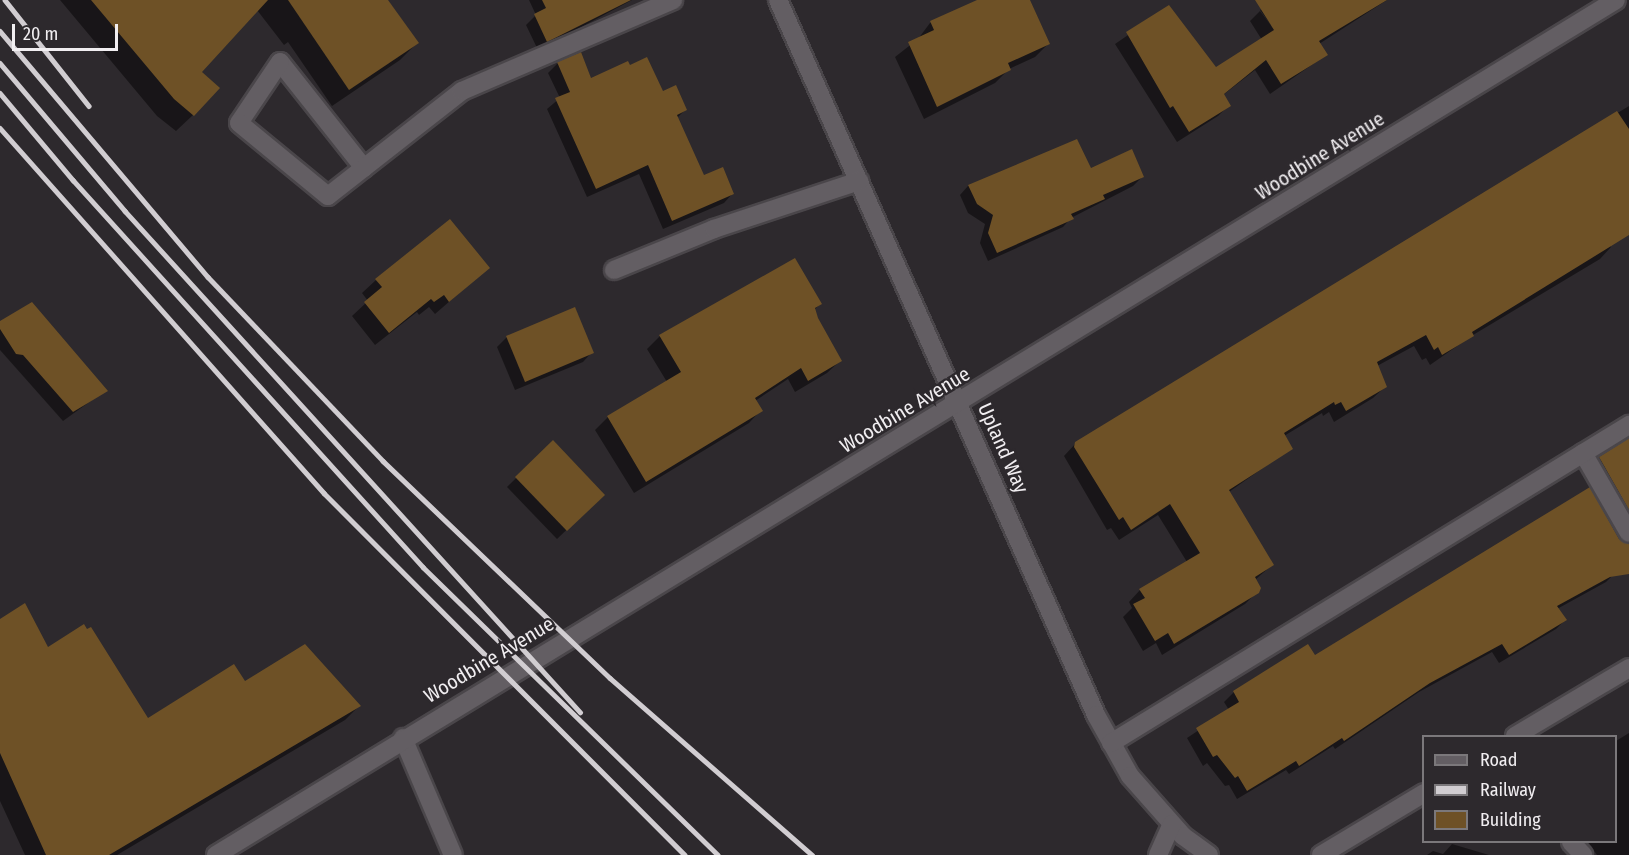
<!DOCTYPE html>
<style>
body{margin:0}
#map{position:relative;width:1629px;height:855px;overflow:hidden;background:#2d292d;font-family:"Fira Sans Condensed",sans-serif}
div>[style]{position:absolute}
.shadow>*{inset:0;background:#0007}
.building>*{inset:0;background:#6e5126}
.roads{filter:drop-shadow(2px 0 #4a464a) drop-shadow(-2px 0 #4a464a) drop-shadow(0 2px #4a464a) drop-shadow(0 -2px #4a464a)}
.minor>*{height:18px;margin:-9px;padding:0 9px;transform-origin:9px;border-radius:9px;background:#635e63}
.rail>*{height:4.5px;margin:-2.25px;padding:0 2.25px;transform-origin:2.25px;border-radius:2.25px;background:#d1cdd1}
span{translate:-50% -50%;white-space:nowrap;text-align:center;line-height:1.15;-webkit-text-stroke:4.5px #2d292d;paint-order:stroke}
.street-label{font-size:20px;color:#f1eef1}
.legend{position:absolute;left:1422px;top:735px;width:195px;height:108px;box-sizing:border-box;background:#2d292d;border:2px solid #7b787b;margin:0;padding:8px 10px;list-style:none;font-size:18px;color:#f1eef1}
.legend li{display:flex;align-items:center;gap:12px;height:30px}
.legend b{width:30px;border:2px solid #7b787b}
.scale{position:absolute;left:12px;top:24px;width:106px;height:27px;box-sizing:border-box;border:3px solid #f1eef1;border-top:0;padding-left:8px;font-size:18px;line-height:21px;white-space:nowrap;color:#f1eef1;-webkit-text-stroke:4px #2d292d;paint-order:stroke}
</style>
<div id="map">
<div class="shadow">
<div style="clip-path:polygon(60px 0,386px 0,417px 43px,400px 60px,332px 106px,288px 42px,284px 45px,257px 10px,200px 72px,193px 115px,176px 131px,157px 116px)"></div>
<div style="clip-path:polygon(529px 0,632px 0,538px 50px,526px 25px,536px 15px)"></div>
<div style="clip-path:polygon(986px 0,1029px 0,1048px 44px,1035px 57px,1009px 69px,995px 83px,924px 119px,895px 57px,918px 39px,930px 23px)"></div>
<div style="clip-path:polygon(1276px 0,1387px 0,1319px 44px,1326px 55px,1270px 94px,1255px 70px,1223px 95px,1229px 105px,1218px 116px,1177px 142px,1115px 44px,1169px 7px,1215px 69px,1262px 40px,1250px 21px,1260px 11px,1279px 36px,1260px 10px)"></div>
<div style="clip-path:polygon(580px 54px,590px 80px,662px 93px,685px 110px,677px 118px,703px 177px,733px 193px,724px 203px,663px 229px,639px 174px,587px 197px,547px 109px,560px 98px,548px 73px,557px 64px)"></div>
<div style="clip-path:polygon(1629px 106px,1629px 223px,1605px 237px,1611px 247px,1600px 259px,1473px 335px,1430px 365px,1426px 358px,1422px 360px,1414px 346px,1377px 366px,1385px 387px,1373px 398px,1334px 422px,1329px 412px,1323px 416px,1322px 413px,1284px 436px,1291px 448px,1229px 492px,1272px 565px,1255px 580px,1257px 592px,1245px 604px,1162px 655px,1156px 643px,1143px 651px,1123px 617px,1132px 608px,1129px 602px,1140px 590px,1187px 562px,1158px 515px,1119px 540px,1111px 528px,1107px 530px,1064px 456px,1076px 443px)"></div>
<div style="clip-path:polygon(1077px 141px,1090px 170px,1142px 177px,1133px 186px,1071px 218px,1063px 227px,988px 261px,980px 243px,985px 224px,968px 213px,960px 195px,968px 186px)"></div>
<div style="clip-path:polygon(488px 268px,435px 314px,429px 307px,419px 315px,417px 312px,375px 345px,352px 316px,368px 301px,362px 293px,376px 280px)"></div>
<div style="clip-path:polygon(820px 304px,814px 310px,817px 318px,840px 361px,827px 373px,795px 392px,788px 379px,755px 401px,761px 410px,749px 423px,634px 493px,595px 430px,608px 417px,667px 382px,647px 349px,660px 336px)"></div>
<div style="clip-path:polygon(574px 309px,592px 352px,583px 362px,515px 390px,497px 347px,507px 337px)"></div>
<div style="clip-path:polygon(0 323px,106px 390px,63px 421px,0 350px)"></div>
<div style="clip-path:polygon(1629px 440px,1629px 535px,1590px 467px)"></div>
<div style="clip-path:polygon(553px 442px,603px 495px,557px 539px,507px 487px)"></div>
<div style="clip-path:polygon(1619px 540px,1628px 546px,1629px 542px,1629px 559px,1606px 582px,1557px 609px,1565px 620px,1556px 629px,1499px 663px,1492px 652px,1419px 692px,1335px 749px,1333px 746px,1289px 774px,1286px 770px,1237px 799px,1229px 785px,1225px 786px,1207px 763px,1203px 766px,1187px 738px,1229px 710px,1224px 702px,1234px 692px,1315px 657px)"></div>
<div style="clip-path:polygon(0 620px,147px 720px,244px 683px,359px 706px,345px 720px,117px 855px,25px 855px,0 801px)"></div>
<div style="clip-path:polygon(1629px 733px,1629px 855px,1597px 855px,1588px 842px,1616px 842px,1616px 741px)"></div>
<div style="clip-path:polygon(1452px 844px,1489px 855px,1427px 855px,1433px 851px,1443px 854px)"></div>
</div>
<div class="building">
<div style="clip-path:polygon(91px 0,268px 0,202px 72px,220px 88px,194px 116px,174px 99px)"></div>
<div style="clip-path:polygon(288px 0,388px 0,419px 43px,349px 90px)"></div>
<div style="clip-path:polygon(542px 0,631px 0,547px 42px,534px 14px,546px 8px)"></div>
<div style="clip-path:polygon(977px 0,1030px 0,1050px 44px,1008px 63px,1011px 70px,937px 107px,908px 42px,934px 30px,930px 21px)"></div>
<div style="clip-path:polygon(1255px 0,1387px 0,1319px 41px,1328px 55px,1281px 84px,1266px 60px,1224px 94px,1231px 106px,1189px 132px,1173px 106px,1170px 108px,1126px 32px,1169px 5px,1216px 67px,1274px 30px)"></div>
<div style="clip-path:polygon(581px 52px,591px 78px,628px 61px,630px 65px,647px 57px,663px 91px,676px 85px,687px 110px,677px 115px,704px 175px,723px 167px,734px 194px,672px 221px,648px 165px,596px 189px,555px 98px,570px 92px,557px 62px)"></div>
<div style="clip-path:polygon(1617px 111px,1629px 129px,1629px 235px,1472px 332px,1474px 336px,1442px 355px,1438px 347px,1434px 350px,1426px 335px,1377px 362px,1387px 387px,1346px 411px,1341px 402px,1335px 405px,1334px 402px,1284px 433px,1293px 449px,1229px 490px,1274px 565px,1255px 577px,1261px 588px,1259px 593px,1174px 644px,1168px 633px,1155px 641px,1133px 604px,1145px 598px,1139px 589px,1200px 553px,1170px 504px,1131px 530px,1123px 517px,1119px 520px,1074px 447px,1075px 442px)"></div>
<div style="clip-path:polygon(1077px 139px,1091px 168px,1132px 149px,1144px 177px,1103px 195px,1105px 199px,1071px 214px,1074px 219px,997px 253px,988px 233px,993px 215px,977px 204px,968px 185px)"></div>
<div style="clip-path:polygon(450px 219px,490px 268px,449px 302px,444px 295px,434px 302px,431px 299px,389px 333px,364px 302px,382px 287px,375px 279px)"></div>
<div style="clip-path:polygon(795px 258px,822px 304px,815px 308px,818px 318px,842px 361px,808px 381px,801px 368px,755px 398px,763px 411px,646px 482px,607px 416px,681px 372px,659px 335px)"></div>
<div style="clip-path:polygon(32px 302px,108px 391px,73px 412px,23px 355px,16px 354px,0 329px,0 321px)"></div>
<div style="clip-path:polygon(575px 307px,594px 353px,525px 382px,506px 336px)"></div>
<div style="clip-path:polygon(1629px 438px,1629px 510px,1599px 457px)"></div>
<div style="clip-path:polygon(553px 440px,605px 495px,567px 531px,515px 477px)"></div>
<div style="clip-path:polygon(1590px 487px,1619px 539px,1629px 544px,1629px 574px,1610px 577px,1557px 606px,1567px 620px,1509px 655px,1502px 644px,1430px 683px,1344px 741px,1342px 738px,1299px 766px,1296px 761px,1247px 791px,1238px 776px,1235px 778px,1217px 755px,1213px 757px,1196px 728px,1239px 702px,1233px 691px,1308px 644px,1315px 655px)"></div>
<div style="clip-path:polygon(25px 603px,48px 647px,84px 624px,87px 629px,91px 627px,148px 718px,234px 664px,245px 681px,305px 644px,361px 706px,109px 855px,46px 855px,0 753px,0 619px)"></div>
</div>
<div class="roads">
<div class="minor">
<div style="left:778px;top:0;width:783px;rotate:66.02deg"></div>
<div style="left:1096px;top:715px;width:70px;rotate:60.9deg"></div>
<div style="left:1130px;top:776px;width:80px;rotate:48.5deg"></div>
<div style="left:1183px;top:836px;width:32px;rotate:36deg"></div>
<div style="left:364px;top:168px;width:135px;rotate:-128.4deg"></div>
<div style="left:280px;top:62px;width:73px;rotate:123.9deg"></div>
<div style="left:239px;top:123px;width:115px;rotate:39.4deg"></div>
<div style="left:328px;top:196px;width:170px;rotate:-38.1deg"></div>
<div style="left:462px;top:91px;width:230px;rotate:-23.3deg"></div>
<div style="left:614px;top:270px;width:108px;rotate:-22.3deg"></div>
<div style="left:714px;top:229px;width:153px;rotate:-18.3deg"></div>
<div style="left:1583px;top:453px;width:92px;rotate:60.1deg"></div>
<div style="left:1515px;top:736px;width:133px;rotate:-30.8deg"></div>
<div style="left:403px;top:738px;width:127px;rotate:66.9deg"></div>
<div style="left:1111px;top:743px;width:608px;rotate:-31.55deg"></div>
<div style="left:1571px;top:842px;width:18px;rotate:47deg"></div>
<div style="left:216px;top:855px;width:1640px;rotate:-31.41deg"></div>
<div style="left:1158px;top:855px;width:34px;rotate:-66deg"></div>
<div style="left:1321px;top:855px;width:120px;rotate:-31deg"></div>
</div>
</div>
<div class="rail">
<div style="left:5px;top:0;width:135px;rotate:51.6deg"></div>
<div style="left:0;top:31px;width:322px;rotate:49.8deg"></div>
<div style="left:208px;top:277px;width:254px;rotate:46.4deg"></div>
<div style="left:383px;top:461px;width:314px;rotate:43.7deg"></div>
<div style="left:610px;top:678px;width:269px;rotate:41.2deg"></div>
<div style="left:0;top:63px;width:194px;rotate:49.8deg"></div>
<div style="left:125px;top:211px;width:677px;rotate:47.75deg"></div>
<div style="left:0;top:93px;width:114px;rotate:50deg"></div>
<div style="left:73px;top:180px;width:522px;rotate:47.87deg"></div>
<div style="left:423px;top:567px;width:412px;rotate:44.3deg"></div>
<div style="left:0;top:128px;width:488px;rotate:48.4deg"></div>
<div style="left:324px;top:493px;width:511px;rotate:45.08deg"></div>
</div>
<div class="street-label">
<span style="left:1320px;top:156px;rotate:-32deg">Woodbine Avenue</span>
<span style="left:905px;top:410px;rotate:-31deg">Woodbine Avenue</span>
<span style="left:1003px;top:448px;rotate:66deg">Upland Way</span>
<span style="left:489px;top:660px;rotate:-31deg">Woodbine Avenue</span>
</div>
<ul class="legend">
<li><b style="height:8px;background:#635e63"></b>Road</li>
<li><b style="height:8px;background:#d1cdd1"></b>Railway</li>
<li><b style="height:16px;background:#6e5126"></b>Building</li>
</ul>
<div class="scale">20 m</div>
</div>
